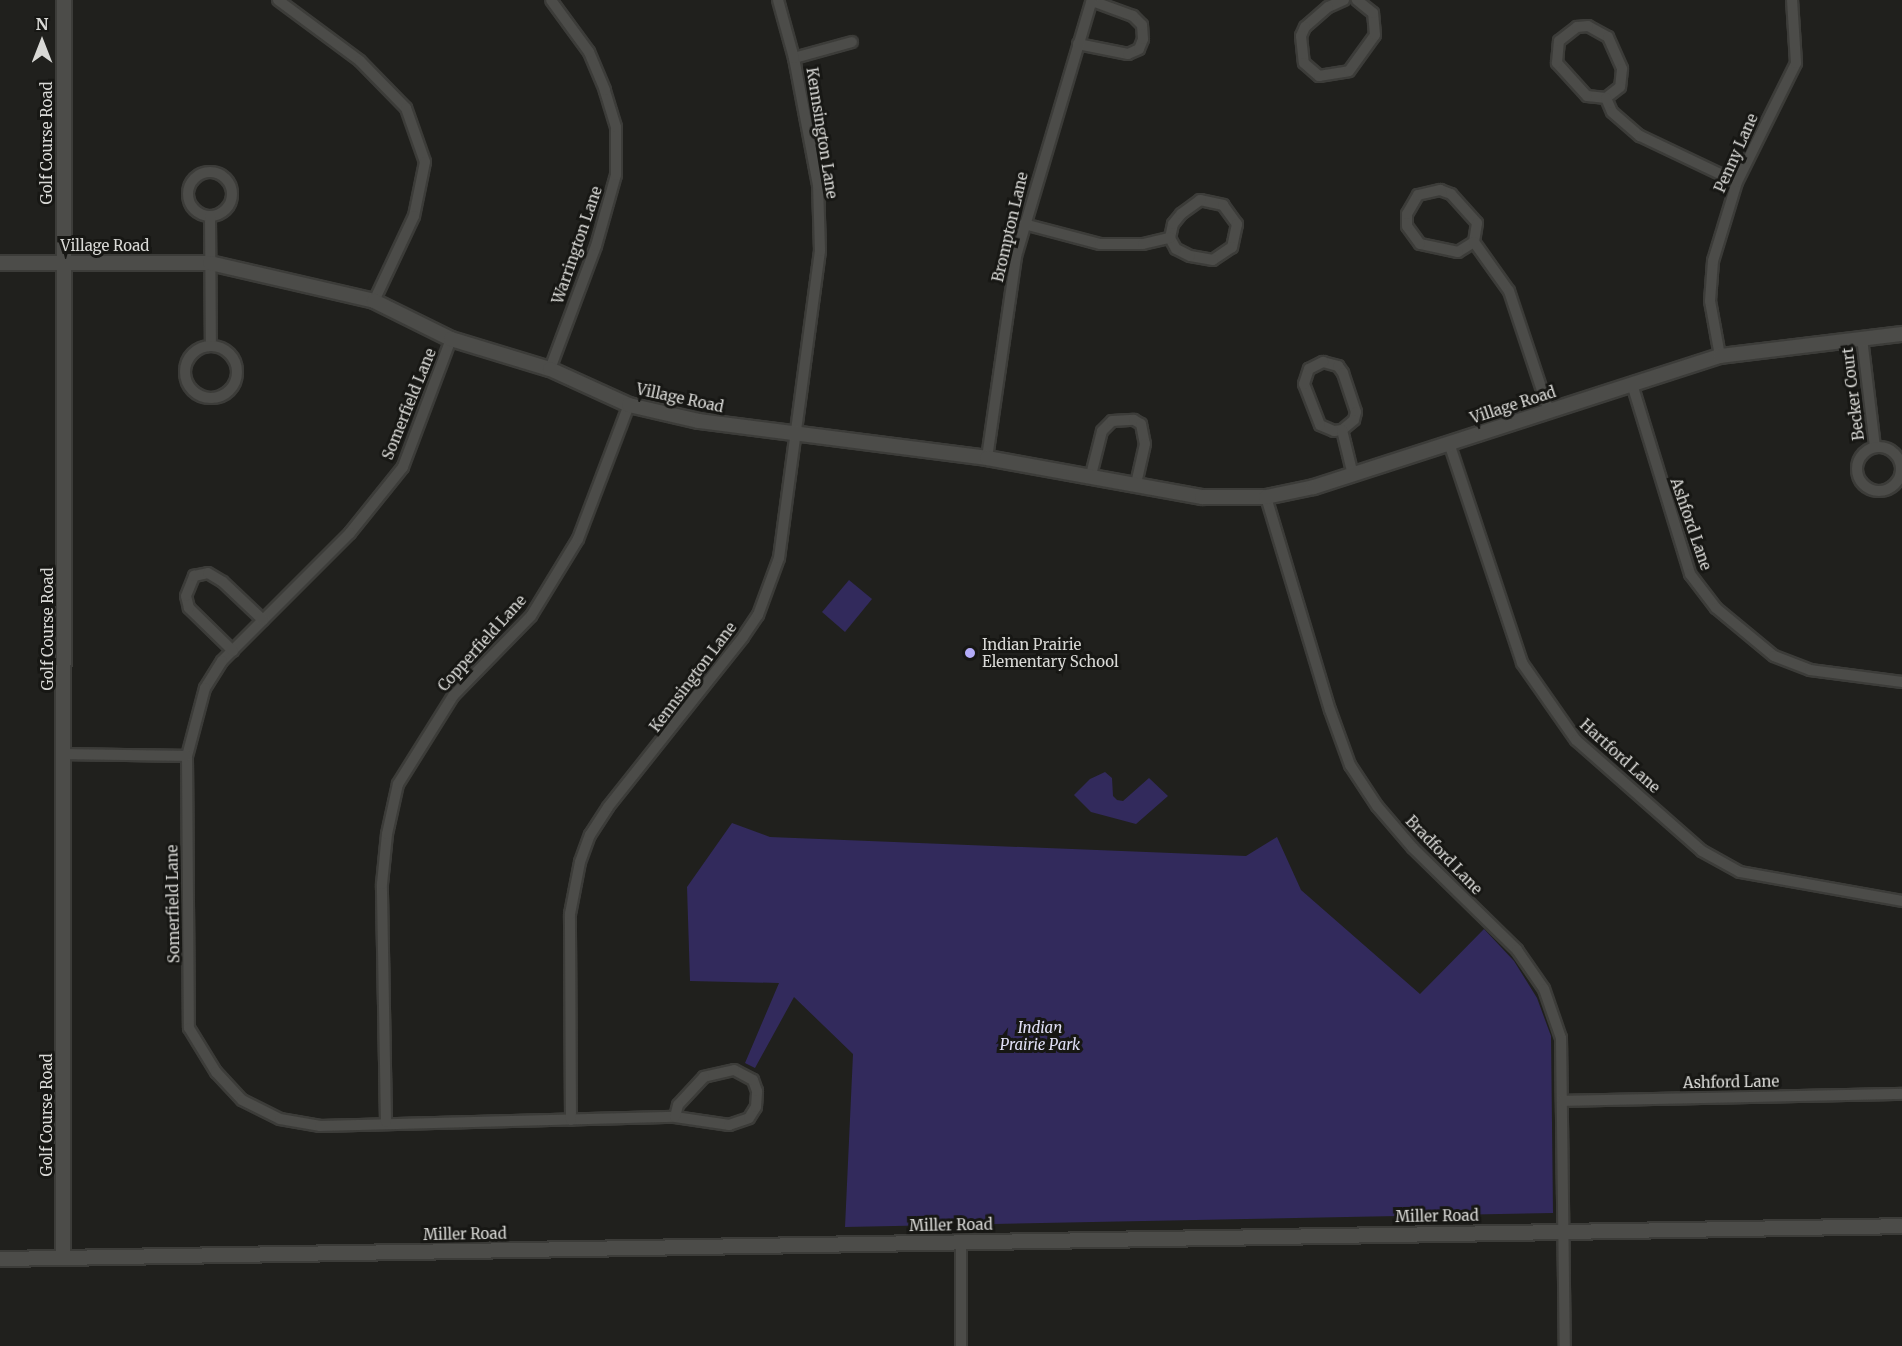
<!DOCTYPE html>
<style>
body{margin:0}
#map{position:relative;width:1902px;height:1346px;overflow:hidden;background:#20201d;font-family:Merriweather,serif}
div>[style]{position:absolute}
.green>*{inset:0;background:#322a5c}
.roads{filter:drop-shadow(2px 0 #3c3c39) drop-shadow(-2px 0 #3c3c39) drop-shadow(0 2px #3c3c39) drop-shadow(0 -2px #3c3c39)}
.minor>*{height:10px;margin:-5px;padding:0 5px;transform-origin:5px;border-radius:5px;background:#4c4c49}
.minor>.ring{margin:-5px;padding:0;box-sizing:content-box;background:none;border:10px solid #4c4c49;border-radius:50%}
.tertiary>*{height:14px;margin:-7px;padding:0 7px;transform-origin:7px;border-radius:7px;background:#4c4c49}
.dots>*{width:16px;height:16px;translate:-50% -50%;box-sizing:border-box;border:3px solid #171714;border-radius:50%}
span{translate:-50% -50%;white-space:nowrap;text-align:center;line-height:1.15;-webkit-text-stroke:6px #171714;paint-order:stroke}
.street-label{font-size:15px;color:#d9d9d6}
.poi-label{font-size:15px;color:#d9d9d6}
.left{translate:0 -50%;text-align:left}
.park-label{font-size:15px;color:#e1e0f7;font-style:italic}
.north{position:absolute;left:12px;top:12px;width:60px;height:60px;-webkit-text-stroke:4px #171714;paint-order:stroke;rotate:0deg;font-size:16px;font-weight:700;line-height:24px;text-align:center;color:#d9d9d6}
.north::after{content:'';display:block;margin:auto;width:21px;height:27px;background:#d9d9d6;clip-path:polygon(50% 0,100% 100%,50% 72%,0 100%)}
</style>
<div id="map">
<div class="green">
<div style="clip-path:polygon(849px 580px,872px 599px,845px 632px,822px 612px)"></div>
<div style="clip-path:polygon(1105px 772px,1112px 778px,1113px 796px,1117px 800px,1123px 801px,1149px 778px,1168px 796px,1136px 824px,1091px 812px,1074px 795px,1090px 779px)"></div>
<div style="clip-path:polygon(732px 823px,770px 837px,1246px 856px,1277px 837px,1301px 890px,1420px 994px,1484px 929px,1514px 961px,1537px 998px,1551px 1036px,1553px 1213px,845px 1227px,853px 1054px,794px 997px,755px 1068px,745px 1063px,779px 983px,690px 981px,687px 887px)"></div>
</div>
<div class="roads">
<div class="minor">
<div style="left:278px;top:0;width:102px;rotate:36.6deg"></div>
<div style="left:360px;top:61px;width:66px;rotate:45.6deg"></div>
<div style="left:406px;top:108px;width:57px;rotate:70.6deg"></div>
<div style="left:425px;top:162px;width:55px;rotate:101.5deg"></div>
<div style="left:414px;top:216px;width:94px;rotate:115.2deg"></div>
<div style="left:1344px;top:0;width:17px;rotate:156deg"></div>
<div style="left:1328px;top:7px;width:30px;rotate:139deg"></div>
<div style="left:1305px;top:27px;width:10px;rotate:114deg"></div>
<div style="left:1301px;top:36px;width:27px;rotate:84deg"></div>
<div style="left:1304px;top:63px;width:20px;rotate:41deg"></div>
<div style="left:1319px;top:76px;width:30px;rotate:-9deg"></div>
<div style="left:1349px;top:71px;width:44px;rotate:-54.2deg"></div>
<div style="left:1375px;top:35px;width:22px;rotate:-95deg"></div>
<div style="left:1373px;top:13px;width:21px;rotate:-141deg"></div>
<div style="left:1588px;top:26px;width:23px;rotate:29deg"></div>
<div style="left:1608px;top:37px;width:35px;rotate:66deg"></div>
<div style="left:1622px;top:69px;width:18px;rotate:96deg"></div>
<div style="left:1620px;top:87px;width:18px;rotate:142deg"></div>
<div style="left:1606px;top:98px;width:19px;rotate:-174deg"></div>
<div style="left:1587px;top:96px;width:45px;rotate:-132.3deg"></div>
<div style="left:1557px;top:63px;width:22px;rotate:-85deg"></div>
<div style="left:1559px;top:41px;width:23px;rotate:-38deg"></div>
<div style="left:1577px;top:27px;width:11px;rotate:-5deg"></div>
<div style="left:1078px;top:44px;width:51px;rotate:11.3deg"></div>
<div style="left:1128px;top:54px;width:12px;rotate:-24deg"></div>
<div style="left:1139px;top:49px;width:11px;rotate:-68deg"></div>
<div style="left:1143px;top:39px;width:14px;rotate:-94deg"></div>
<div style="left:1142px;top:25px;width:13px;rotate:-135deg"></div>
<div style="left:1133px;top:16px;width:44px;rotate:-159.9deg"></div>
<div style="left:794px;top:58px;width:60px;rotate:-15.4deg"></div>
<div style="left:1606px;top:98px;width:15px;rotate:67deg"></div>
<div style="left:1612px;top:112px;width:37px;rotate:41deg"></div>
<div style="left:1640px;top:136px;width:107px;rotate:25.4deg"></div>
<div class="ring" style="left:188px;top:172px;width:34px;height:34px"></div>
<div style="left:1440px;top:190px;width:12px;rotate:20deg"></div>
<div style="left:1451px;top:194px;width:39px;rotate:48deg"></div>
<div style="left:1477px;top:223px;width:19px;rotate:99deg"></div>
<div style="left:1474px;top:242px;width:19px;rotate:148deg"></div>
<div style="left:1458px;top:252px;width:39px;rotate:-168deg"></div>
<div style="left:1420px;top:244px;width:22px;rotate:-126deg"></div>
<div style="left:1407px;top:226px;width:12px;rotate:-90deg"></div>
<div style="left:1407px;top:214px;width:22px;rotate:-60deg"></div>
<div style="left:1418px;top:195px;width:23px;rotate:-13deg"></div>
<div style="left:1200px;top:200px;width:24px;rotate:12deg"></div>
<div style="left:1223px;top:205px;width:24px;rotate:54deg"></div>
<div style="left:1237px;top:224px;width:24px;rotate:102deg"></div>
<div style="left:1232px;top:247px;width:23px;rotate:146deg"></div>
<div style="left:1213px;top:260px;width:23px;rotate:-170deg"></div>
<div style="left:1190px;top:256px;width:16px;rotate:-153deg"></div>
<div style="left:1176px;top:249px;width:13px;rotate:-119deg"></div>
<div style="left:1170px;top:238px;width:14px;rotate:-78deg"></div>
<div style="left:1173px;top:224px;width:13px;rotate:-51deg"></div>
<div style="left:1181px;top:214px;width:24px;rotate:-36deg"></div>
<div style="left:210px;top:216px;width:130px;rotate:89.6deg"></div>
<div style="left:1024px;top:224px;width:79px;rotate:14.7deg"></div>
<div style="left:1100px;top:244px;width:43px"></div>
<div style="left:1143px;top:244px;width:28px;rotate:-13deg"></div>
<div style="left:1474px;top:242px;width:60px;rotate:54.5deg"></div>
<div style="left:1509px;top:291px;width:126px;rotate:71.6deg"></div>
<div style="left:1862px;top:338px;width:110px;rotate:83.2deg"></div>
<div style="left:451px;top:339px;width:137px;rotate:110.6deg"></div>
<div style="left:403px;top:467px;width:85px;rotate:128.8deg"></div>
<div style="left:350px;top:533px;width:181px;rotate:135deg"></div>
<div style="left:222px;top:661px;width:32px;rotate:122deg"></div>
<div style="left:205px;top:688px;width:70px;rotate:104.8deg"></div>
<div style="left:187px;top:756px;width:272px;rotate:89.6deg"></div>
<div style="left:189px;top:1028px;width:52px;rotate:58.5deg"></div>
<div style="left:216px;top:1072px;width:38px;rotate:47deg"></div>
<div style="left:242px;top:1100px;width:42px;rotate:26.6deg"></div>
<div style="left:280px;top:1119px;width:41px;rotate:9.9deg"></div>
<div style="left:320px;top:1126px;width:355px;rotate:-1.5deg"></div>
<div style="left:675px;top:1117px;width:55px;rotate:8.4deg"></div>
<div style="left:729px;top:1125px;width:21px;rotate:-19deg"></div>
<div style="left:749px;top:1118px;width:13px;rotate:-58deg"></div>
<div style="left:756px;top:1107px;width:16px;rotate:-86deg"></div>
<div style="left:757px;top:1091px;width:12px;rotate:-110deg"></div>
<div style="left:753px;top:1080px;width:21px;rotate:-152deg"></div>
<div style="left:734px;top:1070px;width:31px;rotate:167deg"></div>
<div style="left:704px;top:1077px;width:38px;rotate:133deg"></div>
<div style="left:678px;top:1105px;width:12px;rotate:104deg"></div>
<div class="ring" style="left:185px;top:346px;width:42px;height:42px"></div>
<div style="left:1720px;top:356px;width:56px;rotate:-100.3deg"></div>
<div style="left:1710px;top:301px;width:40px;rotate:-85.7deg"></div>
<div style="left:1713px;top:261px;width:83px;rotate:-73.1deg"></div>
<div style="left:1737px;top:182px;width:133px;rotate:-63.6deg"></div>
<div style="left:1796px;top:63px;width:63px;rotate:-93.6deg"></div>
<div style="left:1323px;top:362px;width:16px;rotate:15deg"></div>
<div style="left:1338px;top:366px;width:9px;rotate:54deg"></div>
<div style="left:1343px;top:373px;width:41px;rotate:71.6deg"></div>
<div style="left:1356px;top:412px;width:8px;rotate:104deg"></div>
<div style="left:1354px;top:420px;width:16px;rotate:140deg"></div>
<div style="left:1342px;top:430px;width:8px;rotate:173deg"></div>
<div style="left:1334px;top:431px;width:15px;rotate:-157deg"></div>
<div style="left:1320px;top:425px;width:44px;rotate:-111.3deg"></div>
<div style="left:1304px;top:384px;width:16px;rotate:-72deg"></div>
<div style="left:1309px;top:369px;width:16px;rotate:-27deg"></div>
<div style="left:550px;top:369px;width:131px;rotate:-69.5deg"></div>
<div style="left:596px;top:246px;width:74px;rotate:-74.3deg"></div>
<div style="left:616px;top:175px;width:48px;rotate:-90deg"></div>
<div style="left:616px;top:127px;width:39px;rotate:-107deg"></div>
<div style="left:605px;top:90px;width:41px;rotate:-112.8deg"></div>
<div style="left:589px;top:52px;width:64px;rotate:-126.2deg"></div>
<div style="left:1632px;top:384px;width:199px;rotate:73deg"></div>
<div style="left:1690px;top:574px;width:43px;rotate:52.6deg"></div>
<div style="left:1716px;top:608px;width:75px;rotate:39.6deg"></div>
<div style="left:1774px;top:656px;width:39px;rotate:21deg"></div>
<div style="left:1810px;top:670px;width:93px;rotate:7.4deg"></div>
<div style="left:1342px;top:430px;width:46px;rotate:76.3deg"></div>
<div style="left:1449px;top:443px;width:232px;rotate:71.6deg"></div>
<div style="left:1522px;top:663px;width:94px;rotate:55deg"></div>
<div style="left:1576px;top:740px;width:168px;rotate:41.4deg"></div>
<div style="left:1702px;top:851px;width:43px;rotate:28.9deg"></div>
<div style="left:1740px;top:872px;width:165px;rotate:10.1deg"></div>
<div class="ring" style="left:1857px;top:447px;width:34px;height:34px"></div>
<div style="left:987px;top:458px;width:204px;rotate:-81.8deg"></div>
<div style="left:1016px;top:256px;width:267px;rotate:-73.5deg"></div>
<div style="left:1091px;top:475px;width:45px;rotate:-76deg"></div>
<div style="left:1102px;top:431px;width:14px;rotate:-45deg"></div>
<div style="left:1112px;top:421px;width:22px;rotate:-3deg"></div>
<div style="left:1134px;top:420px;width:8px;rotate:30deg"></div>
<div style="left:1141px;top:424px;width:20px;rotate:79deg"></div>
<div style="left:1145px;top:444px;width:41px;rotate:102.7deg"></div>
<div style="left:1266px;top:497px;width:222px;rotate:73.3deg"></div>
<div style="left:1330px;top:710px;width:59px;rotate:70deg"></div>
<div style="left:1350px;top:765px;width:49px;rotate:56.6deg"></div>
<div style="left:1377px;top:806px;width:55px;rotate:49.4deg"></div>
<div style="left:1413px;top:848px;width:146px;rotate:44.4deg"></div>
<div style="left:1517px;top:950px;width:47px;rotate:55.3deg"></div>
<div style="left:1544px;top:989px;width:52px;rotate:70.9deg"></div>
<div style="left:1561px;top:1038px;width:308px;rotate:89.3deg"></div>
<div style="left:233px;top:651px;width:62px;rotate:-135.7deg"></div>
<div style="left:189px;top:608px;width:12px;rotate:-104deg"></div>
<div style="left:186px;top:596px;width:22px;rotate:-68deg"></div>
<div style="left:194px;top:576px;width:14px;rotate:-12deg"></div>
<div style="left:208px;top:573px;width:17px;rotate:31deg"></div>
<div style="left:223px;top:582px;width:55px;rotate:43.5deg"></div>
<div style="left:64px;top:754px;width:123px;rotate:0.9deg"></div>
<div style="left:1562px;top:1101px;width:340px;rotate:-1.2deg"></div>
<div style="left:571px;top:1120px;width:206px;rotate:-90.3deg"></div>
<div style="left:570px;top:914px;width:53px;rotate:-79.1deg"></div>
<div style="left:580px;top:862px;width:29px;rotate:-70deg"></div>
<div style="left:590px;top:835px;width:33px;rotate:-57deg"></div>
<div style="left:608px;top:807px;width:217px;rotate:-51.5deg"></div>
<div style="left:743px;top:637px;width:27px;rotate:-56deg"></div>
<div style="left:758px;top:615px;width:61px;rotate:-69.8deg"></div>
<div style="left:779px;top:558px;width:310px;rotate:-82.4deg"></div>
<div style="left:820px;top:251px;width:66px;rotate:-91.7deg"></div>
<div style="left:818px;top:185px;width:129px;rotate:-100.7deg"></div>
<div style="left:794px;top:58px;width:60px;rotate:-105.4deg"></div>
<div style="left:386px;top:1122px;width:238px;rotate:-91deg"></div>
<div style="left:382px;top:884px;width:50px;rotate:-84.3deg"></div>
<div style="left:387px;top:834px;width:51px;rotate:-77.6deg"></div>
<div style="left:398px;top:784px;width:104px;rotate:-58deg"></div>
<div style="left:453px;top:696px;width:112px;rotate:-45.7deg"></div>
<div style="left:531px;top:616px;width:90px;rotate:-58.6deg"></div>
<div style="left:578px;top:539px;width:143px;rotate:-69.2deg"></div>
<div style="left:961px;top:1241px;width:105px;rotate:90deg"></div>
</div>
<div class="tertiary">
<div style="left:0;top:263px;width:210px"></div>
<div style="left:210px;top:263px;width:168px;rotate:13deg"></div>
<div style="left:374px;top:301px;width:86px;rotate:26.3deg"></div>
<div style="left:451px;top:339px;width:103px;rotate:16.9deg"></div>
<div style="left:550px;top:369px;width:87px;rotate:24.5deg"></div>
<div style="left:629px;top:405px;width:72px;rotate:12.9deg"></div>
<div style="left:699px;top:421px;width:290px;rotate:7.3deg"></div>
<div style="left:987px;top:458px;width:219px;rotate:10.3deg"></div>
<div style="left:1202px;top:497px;width:64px"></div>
<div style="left:1266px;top:497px;width:49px;rotate:-11.8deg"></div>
<div style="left:1314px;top:487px;width:427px;rotate:-17.9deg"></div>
<div style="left:1720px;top:356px;width:183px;rotate:-6.9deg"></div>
<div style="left:63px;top:1258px;width:1258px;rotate:-89.95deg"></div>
<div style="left:0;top:1259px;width:1902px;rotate:-0.99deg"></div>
</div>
</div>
<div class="dots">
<div style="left:970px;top:653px;background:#b4acf9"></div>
</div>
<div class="street-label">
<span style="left:822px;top:133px;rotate:81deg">Kennsington Lane</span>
<span style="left:47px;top:143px;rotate:-90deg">Golf Course Road</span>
<span style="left:1736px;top:153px;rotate:-66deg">Penny Lane</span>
<span style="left:1010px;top:227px;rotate:-77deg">Brompton Lane</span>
<span style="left:577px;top:245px;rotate:-71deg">Warrington Lane</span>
<span style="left:105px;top:246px">Village Road</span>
<span style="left:1853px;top:394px;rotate:-97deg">Becker Court</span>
<span style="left:680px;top:398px;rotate:12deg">Village Road</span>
<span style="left:409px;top:404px;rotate:-68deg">Somerfield Lane</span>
<span style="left:1513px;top:405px;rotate:-18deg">Village Road</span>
<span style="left:1691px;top:524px;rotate:71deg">Ashford Lane</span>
<span style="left:48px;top:629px;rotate:-90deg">Golf Course Road</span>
<span style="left:482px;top:643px;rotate:-48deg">Copperfield Lane</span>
<span style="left:693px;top:677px;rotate:-53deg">Kennsington Lane</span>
<span style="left:1620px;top:756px;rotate:42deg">Hartford Lane</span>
<span style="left:1444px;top:855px;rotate:46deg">Bradford Lane</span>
<span style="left:173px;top:904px;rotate:-91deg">Somerfield Lane</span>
<span style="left:1731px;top:1082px;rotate:-1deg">Ashford Lane</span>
<span style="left:47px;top:1115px;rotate:-90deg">Golf Course Road</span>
<span style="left:1437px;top:1216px;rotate:-1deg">Miller Road</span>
<span style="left:951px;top:1225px;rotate:-1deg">Miller Road</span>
<span style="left:465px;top:1234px;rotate:-1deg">Miller Road</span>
</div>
<div class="poi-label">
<span class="left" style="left:982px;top:653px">Indian Prairie<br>Elementary School</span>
</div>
<div class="park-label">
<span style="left:1040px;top:1036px">Indian<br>Prairie Park</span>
</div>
<div class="north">N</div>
</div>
